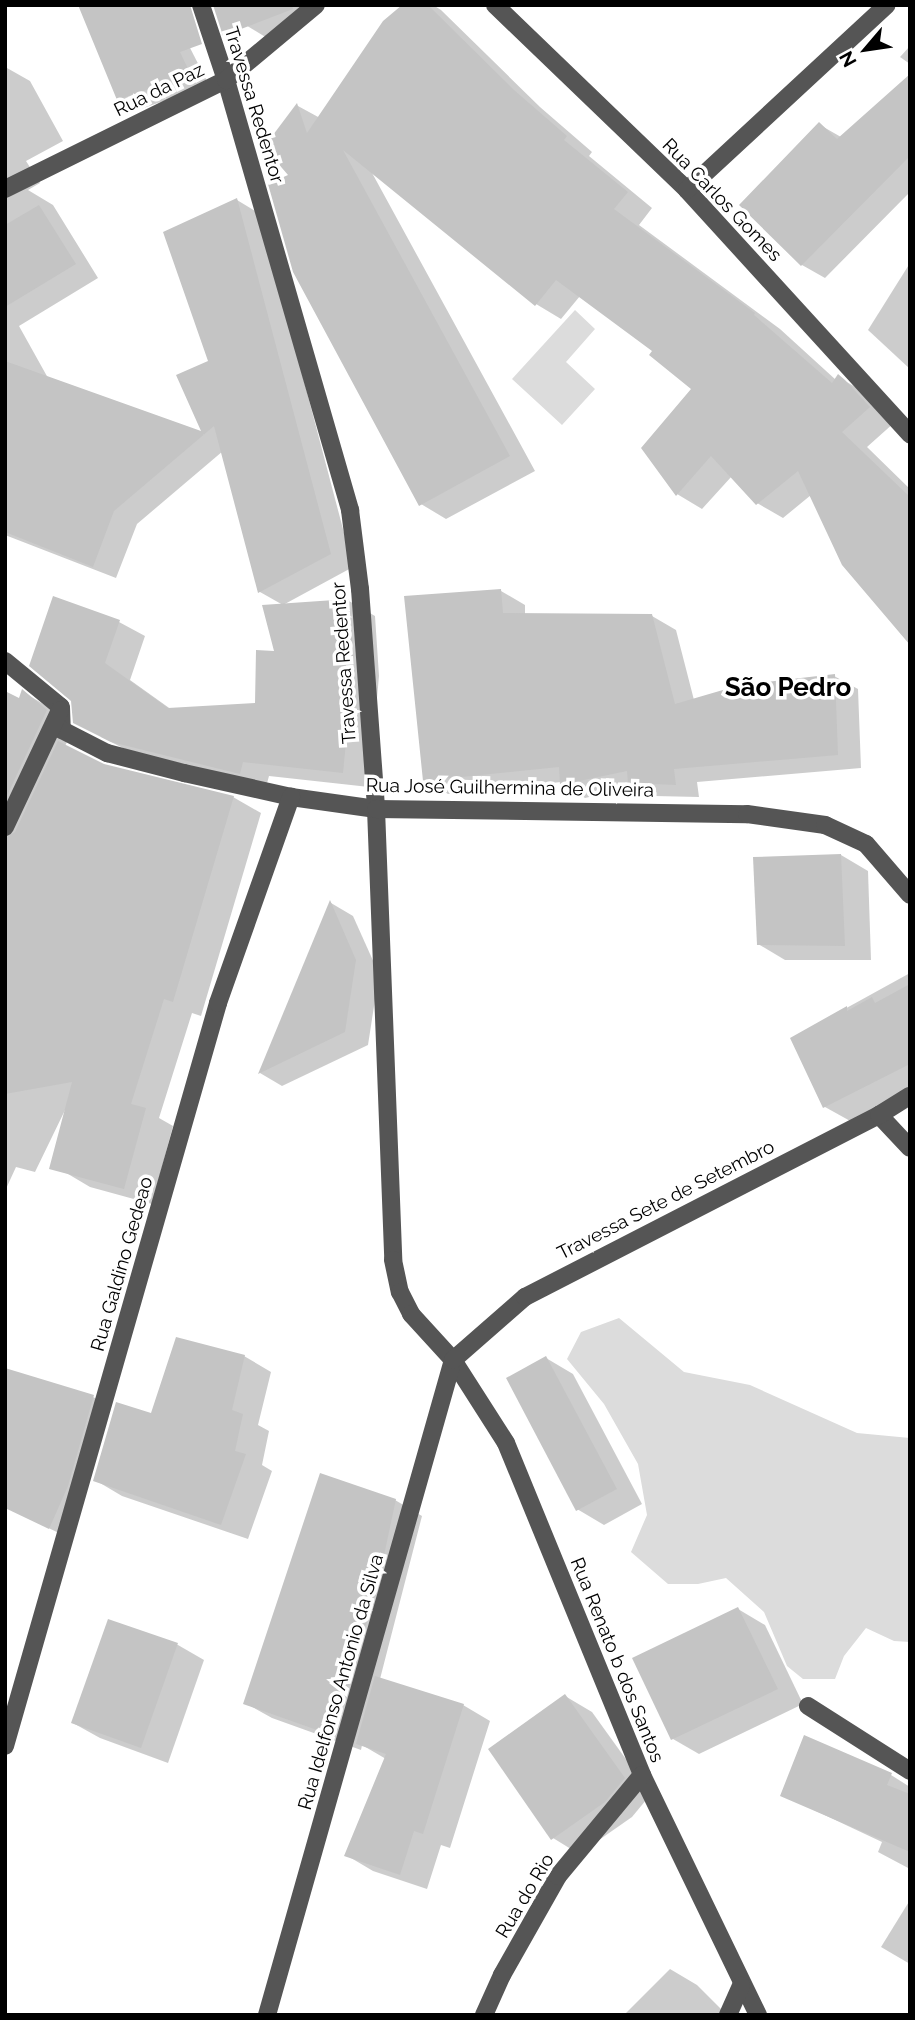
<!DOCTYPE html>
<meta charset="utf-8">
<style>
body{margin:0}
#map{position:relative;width:915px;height:2020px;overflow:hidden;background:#fff;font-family:Raleway,sans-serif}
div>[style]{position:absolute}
.green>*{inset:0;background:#dcdcdc}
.shadow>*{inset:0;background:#0003}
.building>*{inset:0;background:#c4c4c4}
.minor>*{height:18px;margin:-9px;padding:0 9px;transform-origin:9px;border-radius:9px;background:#555}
span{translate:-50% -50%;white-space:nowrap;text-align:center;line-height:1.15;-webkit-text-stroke:7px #fff;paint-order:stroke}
.street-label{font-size:19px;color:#000}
.district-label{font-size:26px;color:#000;font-weight:700}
.frame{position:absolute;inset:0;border:7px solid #000;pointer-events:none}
.north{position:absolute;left:831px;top:14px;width:70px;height:70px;-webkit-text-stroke:5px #fff;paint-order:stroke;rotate:241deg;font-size:19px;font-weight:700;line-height:28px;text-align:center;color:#000}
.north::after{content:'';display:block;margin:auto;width:24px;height:32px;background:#000;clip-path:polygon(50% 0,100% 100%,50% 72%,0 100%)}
</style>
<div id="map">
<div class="green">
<div style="clip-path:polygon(575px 310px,595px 329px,566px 362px,595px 389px,562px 425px,512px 379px)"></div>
<div style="clip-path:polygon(619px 1318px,684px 1372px,750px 1385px,857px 1433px,910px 1438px,910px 1642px,894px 1641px,866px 1628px,844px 1656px,835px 1679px,803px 1679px,787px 1666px,764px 1612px,726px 1578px,698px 1584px,668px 1584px,631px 1552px,647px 1515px,638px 1464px,604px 1404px,567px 1359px,581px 1332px)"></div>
</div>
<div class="shadow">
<div style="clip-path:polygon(238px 5px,305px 5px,267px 38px,244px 24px)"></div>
<div style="clip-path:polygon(404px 5px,433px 5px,441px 10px,540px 107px,592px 152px,589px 156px,652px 208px,639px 225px,780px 329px,836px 380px,838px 377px,864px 392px,895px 422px,867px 447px,910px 489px,910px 636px,811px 495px,783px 518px,757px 503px,732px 476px,702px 509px,677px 494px,693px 389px,655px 351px,580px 296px,561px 319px,536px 304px,371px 171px,535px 471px,446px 519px,421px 504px,291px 176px,298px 106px,320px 118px)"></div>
<div style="clip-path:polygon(187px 42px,209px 85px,138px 110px,119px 99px)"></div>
<div style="clip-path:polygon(910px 46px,910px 64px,900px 57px)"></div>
<div style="clip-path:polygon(7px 68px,30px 81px,63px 141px,26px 161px,40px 183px,28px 190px,53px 205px,98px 278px,19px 326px,48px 378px,204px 435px,178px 376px,211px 361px,237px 200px,260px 214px,353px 567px,283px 605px,260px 592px,223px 451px,137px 524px,116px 578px,5px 535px)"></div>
<div style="clip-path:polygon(910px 77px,910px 192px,825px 278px,802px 265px,741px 205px,820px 125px,841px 137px)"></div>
<div style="clip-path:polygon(910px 263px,910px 369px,868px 330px)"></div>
<div style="clip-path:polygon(501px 591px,525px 605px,525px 615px,652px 616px,676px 630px,694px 700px,834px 676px,858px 689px,861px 768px,697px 782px,699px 797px,654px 796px,638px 786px,585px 798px,561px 782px,448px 794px,425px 780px)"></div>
<div style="clip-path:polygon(54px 598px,119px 622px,145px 636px,130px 680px,172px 710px,257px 704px,276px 653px,349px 601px,375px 616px,379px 676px,369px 787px,269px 776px,266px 787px,139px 756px,101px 737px)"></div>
<div style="clip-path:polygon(23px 692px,50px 708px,74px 728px,65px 746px,103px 766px,233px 797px,261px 813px,201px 1016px,192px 1013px,159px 1118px,173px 1126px,152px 1204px,90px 1187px,63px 1171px,83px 1073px,35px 1172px,16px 1167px,5px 1191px,5px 693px,20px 700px)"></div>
<div style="clip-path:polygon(841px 855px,868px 871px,871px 960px,785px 960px,758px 944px)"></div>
<div style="clip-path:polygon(331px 903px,353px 916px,379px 974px,368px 1045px,282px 1086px,260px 1073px)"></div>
<div style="clip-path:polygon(910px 973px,910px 1100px,852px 1122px,825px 1107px,792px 1038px)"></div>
<div style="clip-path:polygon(244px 1356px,271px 1372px,258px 1425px,269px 1431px,262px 1465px,272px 1471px,248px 1539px,122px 1496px,95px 1480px,153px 1415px)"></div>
<div style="clip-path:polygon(546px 1358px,573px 1374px,642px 1504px,604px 1525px,577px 1509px)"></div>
<div style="clip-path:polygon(93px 1397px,107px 1405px,63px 1535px,5px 1507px)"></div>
<div style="clip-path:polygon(395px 1500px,422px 1516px,380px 1679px,463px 1705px,490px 1721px,450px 1848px,441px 1845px,427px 1889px,373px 1871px,346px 1855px,386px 1759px,362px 1745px,361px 1750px,272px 1718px,245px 1703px)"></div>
<div style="clip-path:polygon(738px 1609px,765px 1625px,803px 1704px,699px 1754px,673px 1739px)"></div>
<div style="clip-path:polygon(109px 1621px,178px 1645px,204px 1660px,168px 1763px,100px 1738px,73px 1723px)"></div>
<div style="clip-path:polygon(565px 1696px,592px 1712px,651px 1794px,632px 1817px,579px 1854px,553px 1838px)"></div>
<div style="clip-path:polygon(880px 1768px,910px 1787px,910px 1869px,878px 1852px,882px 1842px,782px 1795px)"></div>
<div style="clip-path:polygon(910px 1900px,910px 1964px,881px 1947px)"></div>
<div style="clip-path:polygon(670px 1969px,697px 1985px,727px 2015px,624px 2015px)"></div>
</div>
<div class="building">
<div style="clip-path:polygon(78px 5px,190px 5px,202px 44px,180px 52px,191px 75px,117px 100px)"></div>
<div style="clip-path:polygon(213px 5px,292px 5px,293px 9px,223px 36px)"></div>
<div style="clip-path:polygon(402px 5px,428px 5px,514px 90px,567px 136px,564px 140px,628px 192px,614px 209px,755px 313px,754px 315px,832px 383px,838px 374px,845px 380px,870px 407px,842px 432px,910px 497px,910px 645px,842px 565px,798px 471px,756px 505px,711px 456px,676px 496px,641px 448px,691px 389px,649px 355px,652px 351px,556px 280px,535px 306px,343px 150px,510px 456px,419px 506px,293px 272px,268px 184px,288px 175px,264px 147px,297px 103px,307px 133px,383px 21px)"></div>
<div style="clip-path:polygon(910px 74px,910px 156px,801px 266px,739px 205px,819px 122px,837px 139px)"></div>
<div style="clip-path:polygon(237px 198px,331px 554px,258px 593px,214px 426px,114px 511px,93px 567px,5px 532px,5px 361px,201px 431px,176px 375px,208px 361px,163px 232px)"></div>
<div style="clip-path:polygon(39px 205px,76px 264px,5px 307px,5px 225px)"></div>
<div style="clip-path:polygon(501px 589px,503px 613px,652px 614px,675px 704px,740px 685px,835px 674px,838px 755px,674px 769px,676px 785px,628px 783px,627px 771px,560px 785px,559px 767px,423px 781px,404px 596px)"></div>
<div style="clip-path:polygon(53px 596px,120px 620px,105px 663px,168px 708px,255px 703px,256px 650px,274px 651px,262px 605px,349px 599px,354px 661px,343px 773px,243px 762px,240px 774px,111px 742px,73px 723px,71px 701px,29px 666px)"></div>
<div style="clip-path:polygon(22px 689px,47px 710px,5px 800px,5px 691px,19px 698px)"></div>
<div style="clip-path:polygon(58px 741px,104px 764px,234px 796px,173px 1002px,164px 999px,131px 1104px,146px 1108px,124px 1189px,49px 1169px,72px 1082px,5px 1094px,5px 838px,15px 832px)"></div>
<div style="clip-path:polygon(841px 854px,845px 946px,757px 945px,753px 857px)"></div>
<div style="clip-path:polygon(330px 900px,356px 960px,345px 1032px,258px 1074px)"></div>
<div style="clip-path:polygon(910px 984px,910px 1064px,823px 1108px,790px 1038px,847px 1006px,847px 1011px,872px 997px,875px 1003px)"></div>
<div style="clip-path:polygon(176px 1337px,245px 1355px,232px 1410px,243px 1414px,235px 1451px,246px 1454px,221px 1525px,93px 1481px,116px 1402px,151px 1413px)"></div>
<div style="clip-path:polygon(546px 1356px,617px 1489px,576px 1511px,506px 1378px)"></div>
<div style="clip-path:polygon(5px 1368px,94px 1395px,68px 1486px,49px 1529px,5px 1508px)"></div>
<div style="clip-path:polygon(320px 1473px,396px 1499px,379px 1579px,334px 1736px,243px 1704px)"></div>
<div style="clip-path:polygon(738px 1607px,778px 1689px,671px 1740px,632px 1658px)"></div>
<div style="clip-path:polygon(108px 1619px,178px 1643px,141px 1748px,71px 1723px)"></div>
<div style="clip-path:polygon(375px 1676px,464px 1704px,423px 1834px,414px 1831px,400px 1875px,344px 1856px,386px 1754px,356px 1744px)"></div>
<div style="clip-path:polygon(565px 1694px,625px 1778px,605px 1802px,551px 1840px,488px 1749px)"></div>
<div style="clip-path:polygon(804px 1735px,892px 1773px,887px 1785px,910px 1794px,910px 1852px,780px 1796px)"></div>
</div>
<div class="minor">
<div style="left:201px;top:5px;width:79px;rotate:71.6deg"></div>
<div style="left:226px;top:80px;width:448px;rotate:73.9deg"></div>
<div style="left:350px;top:510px;width:80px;rotate:82.8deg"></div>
<div style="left:360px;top:589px;width:221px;rotate:85.8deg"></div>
<div style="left:376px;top:809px;width:451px;rotate:87.8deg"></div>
<div style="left:393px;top:1260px;width:33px;rotate:78deg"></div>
<div style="left:400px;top:1292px;width:25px;rotate:63deg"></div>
<div style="left:411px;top:1314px;width:62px;rotate:47.6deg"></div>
<div style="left:453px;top:1360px;width:98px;rotate:57.4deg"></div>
<div style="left:506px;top:1443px;width:359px;rotate:67.7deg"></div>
<div style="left:642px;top:1775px;width:267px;rotate:64.2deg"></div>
<div style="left:495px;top:5px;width:267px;rotate:43.9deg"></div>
<div style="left:687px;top:190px;width:331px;rotate:47.6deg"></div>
<div style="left:5px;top:189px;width:246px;rotate:-26.3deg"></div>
<div style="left:226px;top:80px;width:117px;rotate:-39.8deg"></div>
<div style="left:687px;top:190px;width:272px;rotate:-42.8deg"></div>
<div style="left:5px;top:661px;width:72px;rotate:39.4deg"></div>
<div style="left:61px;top:707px;width:23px;rotate:88deg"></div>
<div style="left:62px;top:730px;width:51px;rotate:27.1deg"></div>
<div style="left:107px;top:753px;width:80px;rotate:14.6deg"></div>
<div style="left:184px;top:773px;width:110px;rotate:12.6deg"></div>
<div style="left:291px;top:797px;width:86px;rotate:8deg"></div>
<div style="left:376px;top:809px;width:371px;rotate:0.8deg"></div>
<div style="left:747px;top:814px;width:79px;rotate:8deg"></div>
<div style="left:825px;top:825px;width:45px;rotate:24.9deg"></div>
<div style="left:866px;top:844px;width:67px;rotate:49.2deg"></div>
<div style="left:5px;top:827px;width:129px;rotate:-64.8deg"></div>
<div style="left:879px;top:1115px;width:45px;rotate:46.8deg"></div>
<div style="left:808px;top:1706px;width:121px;rotate:32.5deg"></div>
<div style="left:5px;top:1746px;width:773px;rotate:-74deg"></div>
<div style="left:218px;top:1003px;width:219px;rotate:-70.5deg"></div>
<div style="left:267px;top:2015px;width:681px;rotate:-74.15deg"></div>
<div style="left:453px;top:1360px;width:96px;rotate:-41.2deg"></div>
<div style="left:525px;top:1297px;width:398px;rotate:-27.2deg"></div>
<div style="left:879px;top:1115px;width:36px;rotate:-32deg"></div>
<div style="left:484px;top:2015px;width:44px;rotate:-65.8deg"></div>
<div style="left:502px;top:1975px;width:114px;rotate:-60.5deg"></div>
<div style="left:558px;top:1876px;width:131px;rotate:-50.3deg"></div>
<div style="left:728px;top:2015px;width:32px;rotate:-66deg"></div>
</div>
<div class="street-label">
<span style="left:159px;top:90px;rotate:-26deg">Rua da Paz</span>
<span style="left:254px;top:105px;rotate:73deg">Travessa Redentor</span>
<span style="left:722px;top:200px;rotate:46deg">Rua Carlos Gomes</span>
<span style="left:344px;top:663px;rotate:-94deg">Travessa Redentor</span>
<span style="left:510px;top:788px;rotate:1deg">Rua José Guilhermina de Oliveira</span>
<span style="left:666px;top:1200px;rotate:-27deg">Travessa Sete de Setembro</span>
<span style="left:122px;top:1264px;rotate:-74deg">Rua Galdino Gedeao</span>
<span style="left:617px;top:1660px;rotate:68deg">Rua Renato b dos Santos</span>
<span style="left:341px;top:1682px;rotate:-74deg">Rua Idelfonso Antonio da Silva</span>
<span style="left:525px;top:1896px;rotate:-59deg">Rua do Rio</span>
</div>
<div class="district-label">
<span style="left:788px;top:688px">São Pedro</span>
</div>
<div class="frame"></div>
<div class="north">N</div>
</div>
